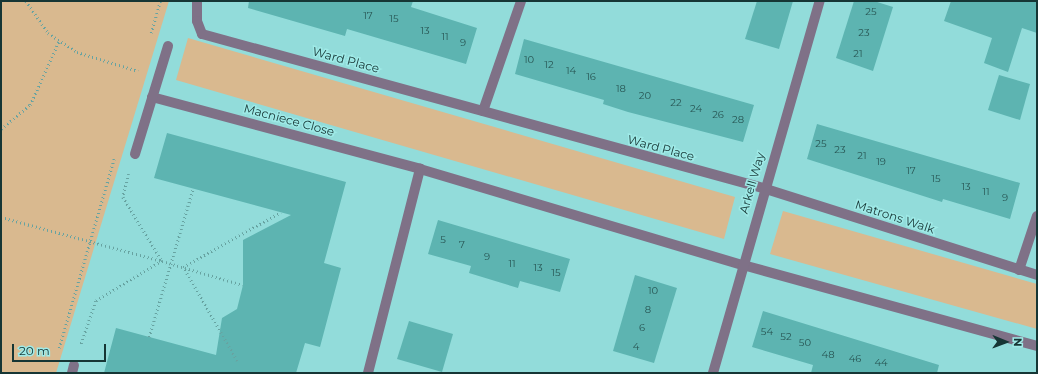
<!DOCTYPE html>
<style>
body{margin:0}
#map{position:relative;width:1038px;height:374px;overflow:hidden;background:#92dcda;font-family:Montserrat,sans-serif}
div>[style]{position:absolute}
.green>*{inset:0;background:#d9b98f}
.building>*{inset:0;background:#5db4b1}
.path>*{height:2.5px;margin-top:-1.25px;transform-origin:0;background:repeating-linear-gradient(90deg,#67a3a1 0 1px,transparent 0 4px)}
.minor>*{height:10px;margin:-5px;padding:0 5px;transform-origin:5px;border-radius:5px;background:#7f7187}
span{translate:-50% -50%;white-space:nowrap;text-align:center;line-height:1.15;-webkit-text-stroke:3px #9feae7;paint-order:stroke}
.number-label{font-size:10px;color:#285654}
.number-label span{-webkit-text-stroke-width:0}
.street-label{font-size:12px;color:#163635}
.frame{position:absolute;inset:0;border:2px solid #163635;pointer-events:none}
.north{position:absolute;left:986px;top:322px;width:40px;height:40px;-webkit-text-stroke:3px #9feae7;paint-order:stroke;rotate:91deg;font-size:11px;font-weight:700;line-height:16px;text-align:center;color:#163635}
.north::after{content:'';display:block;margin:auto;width:14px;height:18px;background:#163635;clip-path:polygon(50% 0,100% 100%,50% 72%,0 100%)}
.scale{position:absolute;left:12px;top:344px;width:94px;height:18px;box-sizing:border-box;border:2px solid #163635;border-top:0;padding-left:5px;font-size:12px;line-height:14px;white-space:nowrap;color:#163635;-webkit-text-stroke:3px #9feae7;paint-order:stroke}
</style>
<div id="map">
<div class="green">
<div style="clip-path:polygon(1px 1px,169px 1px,56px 373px,1px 373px)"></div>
<div style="clip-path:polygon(188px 38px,735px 197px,724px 239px,176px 80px)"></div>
<div style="clip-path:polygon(783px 211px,1037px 284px,1037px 329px,770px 254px)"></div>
</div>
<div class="building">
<div style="clip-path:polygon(249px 1px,413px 1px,411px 7px,477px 28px,466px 64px,347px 29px,345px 36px,248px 8px)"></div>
<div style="clip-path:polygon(757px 1px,793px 1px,779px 49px,745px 39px)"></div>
<div style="clip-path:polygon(854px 1px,874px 1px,893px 7px,873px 71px,836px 58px)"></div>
<div style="clip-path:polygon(951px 1px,1037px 1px,1037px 33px,1022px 28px,1008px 72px,984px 63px,992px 38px,944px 21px)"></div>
<div style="clip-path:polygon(524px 39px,754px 105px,743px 142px,628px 112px,603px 104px,604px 100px,515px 74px)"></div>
<div style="clip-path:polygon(999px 75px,1030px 84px,1020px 120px,988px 110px)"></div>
<div style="clip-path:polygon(817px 124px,1020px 183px,1010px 219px,943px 199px,942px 202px,807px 159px)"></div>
<div style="clip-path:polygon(167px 133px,346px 182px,324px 263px,341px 268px,320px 347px,305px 343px,296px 373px,104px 373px,116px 328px,216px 355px,222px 318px,237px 309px,243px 285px,243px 240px,291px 215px,154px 178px)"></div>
<div style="clip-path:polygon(438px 220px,570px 259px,560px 292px,520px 281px,518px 288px,469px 273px,471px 266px,428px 254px)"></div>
<div style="clip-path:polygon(635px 275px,677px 288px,654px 363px,613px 351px)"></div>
<div style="clip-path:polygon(763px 311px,939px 365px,937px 373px,811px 373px,813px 365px,752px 347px)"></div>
<div style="clip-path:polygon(409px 321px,453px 334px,442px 372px,397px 359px)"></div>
</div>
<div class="path">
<div style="left:26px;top:1px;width:39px;rotate:55deg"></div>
<div style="left:48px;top:33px;width:35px;rotate:33deg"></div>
<div style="left:77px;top:52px;width:64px;rotate:17.3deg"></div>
<div style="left:151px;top:33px;width:33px;rotate:-74deg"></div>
<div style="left:1px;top:129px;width:38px;rotate:-40deg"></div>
<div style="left:30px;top:105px;width:70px;rotate:-65.6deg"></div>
<div style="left:129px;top:174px;width:24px;rotate:105deg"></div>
<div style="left:123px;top:197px;width:75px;rotate:58.6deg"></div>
<div style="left:162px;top:261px;width:84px;rotate:16.5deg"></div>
<div style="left:1px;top:217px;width:167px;rotate:15.3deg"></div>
<div style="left:162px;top:261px;width:77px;rotate:148.8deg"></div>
<div style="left:96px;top:301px;width:46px;rotate:108.8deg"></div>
<div style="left:149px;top:337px;width:155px;rotate:-73.5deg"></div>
<div style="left:59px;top:348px;width:197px;rotate:-73.8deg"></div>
<div style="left:237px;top:361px;width:108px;rotate:-119.9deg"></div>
<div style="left:183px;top:267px;width:112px;rotate:-29.3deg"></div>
</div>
<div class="minor">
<div style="left:197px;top:1px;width:20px;rotate:90deg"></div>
<div style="left:197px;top:21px;width:14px;rotate:69deg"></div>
<div style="left:202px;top:34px;width:582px;rotate:15.35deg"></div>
<div style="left:763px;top:188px;width:287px;rotate:17.6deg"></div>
<div style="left:152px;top:97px;width:278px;rotate:15deg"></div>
<div style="left:483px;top:111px;width:116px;rotate:-70.9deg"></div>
<div style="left:135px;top:154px;width:113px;rotate:-73deg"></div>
<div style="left:1019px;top:270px;width:57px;rotate:-71.6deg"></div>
<div style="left:72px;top:373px;width:8px;rotate:-76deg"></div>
<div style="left:368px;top:373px;width:211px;rotate:-75.7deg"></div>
<div style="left:420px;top:169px;width:337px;rotate:16.6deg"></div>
<div style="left:743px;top:265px;width:305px;rotate:15.4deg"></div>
<div style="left:713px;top:373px;width:387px;rotate:-74deg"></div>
</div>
<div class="number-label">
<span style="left:871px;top:12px">25</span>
<span style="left:368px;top:16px">17</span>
<span style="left:394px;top:19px">15</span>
<span style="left:425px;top:31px">13</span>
<span style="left:864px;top:33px">23</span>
<span style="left:445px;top:37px">11</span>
<span style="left:463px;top:43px">9</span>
<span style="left:858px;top:54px">21</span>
<span style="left:529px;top:60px">10</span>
<span style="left:549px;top:65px">12</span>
<span style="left:571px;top:71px">14</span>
<span style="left:591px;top:77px">16</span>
<span style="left:621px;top:89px">18</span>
<span style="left:645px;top:96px">20</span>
<span style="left:676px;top:103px">22</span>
<span style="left:696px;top:109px">24</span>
<span style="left:718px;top:115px">26</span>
<span style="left:738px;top:120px">28</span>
<span style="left:821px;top:144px">25</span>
<span style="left:840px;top:150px">23</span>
<span style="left:862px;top:156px">21</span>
<span style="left:881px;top:162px">19</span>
<span style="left:911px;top:171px">17</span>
<span style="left:936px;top:179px">15</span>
<span style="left:966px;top:187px">13</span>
<span style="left:986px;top:192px">11</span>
<span style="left:1005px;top:198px">9</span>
<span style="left:443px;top:240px">5</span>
<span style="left:462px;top:245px">7</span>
<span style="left:487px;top:257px">9</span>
<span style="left:512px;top:264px">11</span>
<span style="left:538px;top:268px">13</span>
<span style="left:556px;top:273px">15</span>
<span style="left:653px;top:291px">10</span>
<span style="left:648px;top:310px">8</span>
<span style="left:642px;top:328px">6</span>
<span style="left:767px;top:332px">54</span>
<span style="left:786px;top:337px">52</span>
<span style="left:805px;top:343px">50</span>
<span style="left:636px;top:347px">4</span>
<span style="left:828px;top:355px">48</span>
<span style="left:855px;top:359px">46</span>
<span style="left:881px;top:363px">44</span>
</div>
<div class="street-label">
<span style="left:346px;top:60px;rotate:15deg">Ward Place</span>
<span style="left:289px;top:120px;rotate:15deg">Macniece Close</span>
<span style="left:661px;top:148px;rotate:15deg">Ward Place</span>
<span style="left:752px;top:183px;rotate:-74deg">Arkell Way</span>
<span style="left:895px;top:217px;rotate:18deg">Matrons Walk</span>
</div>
<div class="frame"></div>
<div class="north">N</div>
<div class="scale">20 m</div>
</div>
